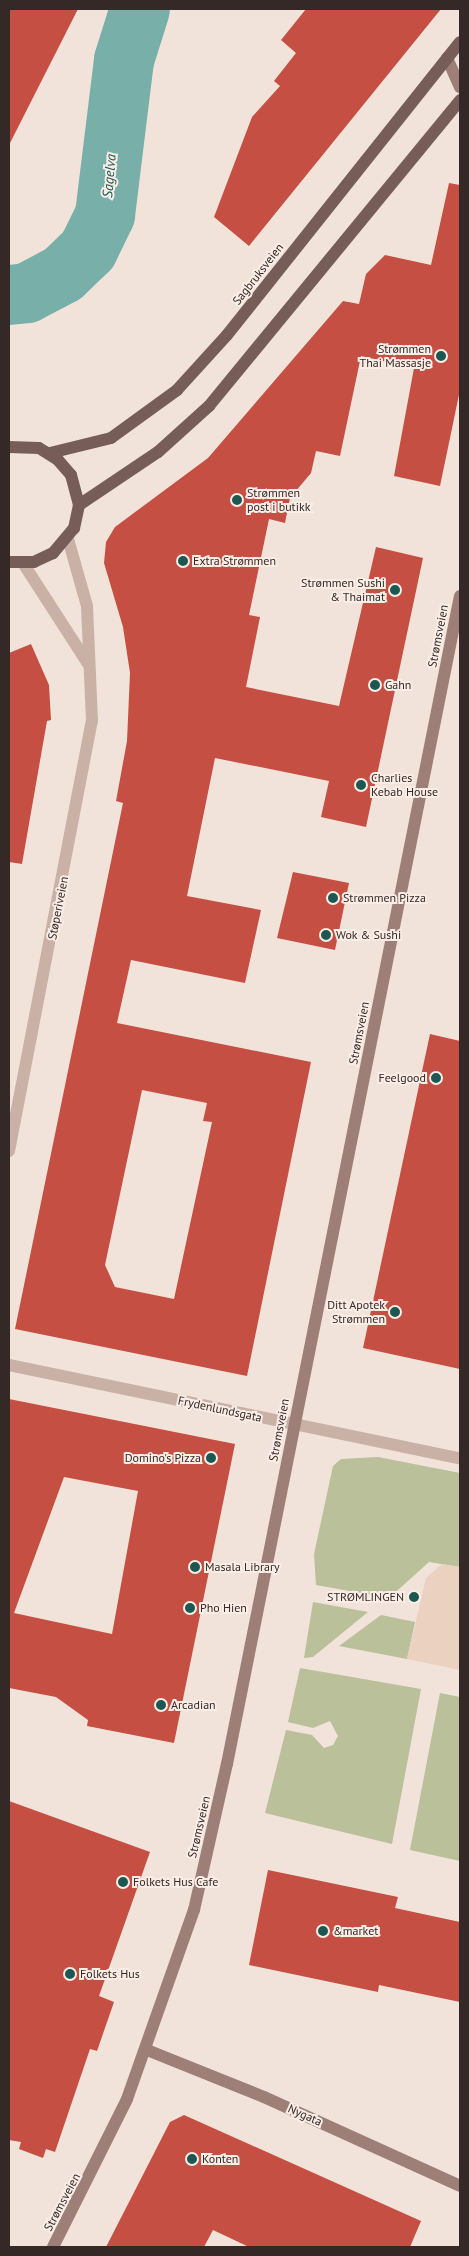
<!DOCTYPE html>
<meta charset="utf-8">
<style>
body{margin:0}
#map{position:relative;width:469px;height:2256px;overflow:hidden;background:#f1e3d9;font-family:"PT Sans",sans-serif}
div>[style]{position:absolute}
.green>*{inset:0;background:#b9c09a}
.plaza>*{inset:0;background:#ead1c0}
.river>*{height:60px;margin:-30px;padding:0 30px;transform-origin:30px;border-radius:30px;background:#78afa9}
.building>*{inset:0;background:#c64f43}
.minor>*{height:12px;margin:-6px;padding:0 6px;transform-origin:6px;border-radius:6px;background:#c9b1a6}
.secondary>*{height:12px;margin:-6px;padding:0 6px;transform-origin:6px;border-radius:6px;background:#9d7f77}
.primary>*{height:12px;margin:-6px;padding:0 6px;transform-origin:6px;border-radius:6px;background:#775d58}
.dots>*{width:14px;height:14px;translate:-50% -50%;box-sizing:border-box;border:2px solid #f9ede6;border-radius:50%}
span{translate:-50% -50%;white-space:nowrap;text-align:center;line-height:1.15;-webkit-text-stroke:4px #f9ede6;paint-order:stroke}
.street-label{font-size:12px;color:#352927}
.poi-label{font-size:12px;color:#352927}
.right{translate:-100% -50%;text-align:right}
.left{translate:0 -50%;text-align:left}
.water-label{font-size:14px;color:#1c5752;font-style:italic}
.frame{position:absolute;inset:0;border:10px solid #352927;pointer-events:none}
</style>
<div id="map">
<div class="green">
<div style="clip-path:polygon(378px 1457px,460px 1473px,460px 1567px,429px 1562px,389px 1598px,316px 1585px,314px 1554px,333px 1466px,341px 1459px)"></div>
<div style="clip-path:polygon(313px 1602px,368px 1612px,313px 1657px,304px 1658px)"></div>
<div style="clip-path:polygon(381px 1615px,415px 1622px,407px 1659px,339px 1646px)"></div>
<div style="clip-path:polygon(300px 1668px,421px 1689px,392px 1844px,265px 1813px,286px 1730px,312px 1735px,324px 1748px,333px 1745px,338px 1736px,330px 1721px,313px 1728px,288px 1722px)"></div>
<div style="clip-path:polygon(440px 1693px,460px 1697px,460px 1861px,410px 1850px)"></div>
</div>
<div class="plaza">
<div style="clip-path:polygon(442px 1564px,460px 1567px,460px 1670px,407px 1659px,426px 1578px)"></div>
</div>
<div class="river">
<div style="left:9px;top:295px;width:18px;rotate:-6deg"></div>
<div style="left:27px;top:293px;width:41px;rotate:-27.8deg"></div>
<div style="left:63px;top:274px;width:35px;rotate:-44deg"></div>
<div style="left:88px;top:250px;width:39px;rotate:-64deg"></div>
<div style="left:105px;top:215px;width:156px;rotate:-83deg"></div>
<div style="left:124px;top:60px;width:53px;rotate:-72.6deg"></div>
</div>
<div class="building">
<div style="clip-path:polygon(9px 9px,78px 9px,9px 145px)"></div>
<div style="clip-path:polygon(306px 9px,441px 9px,249px 246px,214px 217px,252px 117px,280px 86px,274px 81px,296px 53px,281px 40px)"></div>
<div style="clip-path:polygon(evenodd,449px 183px,460px 185px,460px 390px,440px 486px,394px 476px,414px 368px,361px 356px,340px 456px,316px 451px,311px 473px,290px 498px,285px 523px,269px 519px,249px 615px,260px 617px,246px 687px,339px 706px,376px 547px,423px 558px,366px 827px,321px 817px,329px 781px,215px 758px,187px 896px,261px 910px,245px 983px,131px 960px,117px 1023px,311px 1062px,247px 1376px,15px 1329px,123px 803px,116px 801px,127px 741px,130px 673px,123px 627px,104px 563px,106px 542px,115px 527px,208px 458px,343px 301px,359px 304px,366px 274px,385px 255px,431px 265px,449px 183px,142px 1090px,207px 1103px,203px 1121px,212px 1122px,174px 1299px,115px 1287px,105px 1265px,142px 1090px)"></div>
<div style="clip-path:polygon(31px 644px,49px 685px,51px 720px,47px 721px,22px 864px,9px 862px,9px 653px)"></div>
<div style="clip-path:polygon(293px 872px,349px 883px,335px 950px,277px 938px)"></div>
<div style="clip-path:polygon(430px 1034px,460px 1041px,460px 1369px,363px 1348px)"></div>
<div style="clip-path:polygon(evenodd,9px 1399px,235px 1444px,174px 1743px,87px 1726px,88px 1720px,56px 1697px,9px 1688px,9px 1399px,64px 1477px,138px 1491px,112px 1634px,14px 1613px,64px 1477px)"></div>
<div style="clip-path:polygon(9px 1801px,150px 1852px,99px 1996px,114px 2002px,97px 2051px,90px 2049px,55px 2152px,46px 2149px,43px 2158px,19px 2149px,21px 2142px,9px 2140px)"></div>
<div style="clip-path:polygon(268px 1870px,398px 1897px,395px 1908px,460px 1922px,460px 2002px,379px 1985px,378px 1992px,249px 1965px)"></div>
<div style="clip-path:polygon(184px 2115px,421px 2221px,410px 2247px,249px 2247px,213px 2230px,204px 2247px,106px 2247px,170px 2122px)"></div>
</div>
<div class="minor">
<div style="left:23px;top:563px;width:120px;rotate:57.2deg"></div>
<div style="left:9px;top:1151px;width:438px;rotate:-79.1deg"></div>
<div style="left:92px;top:721px;width:115px;rotate:-92.5deg"></div>
<div style="left:87px;top:606px;width:70px;rotate:-105.8deg"></div>
<div style="left:9px;top:1365px;width:460px;rotate:11.7deg"></div>
</div>
<div class="secondary">
<div style="left:447px;top:58px;width:32px;rotate:66deg"></div>
<div style="left:147px;top:2050px;width:126px;rotate:21.9deg"></div>
<div style="left:264px;top:2097px;width:215px;rotate:24.4deg"></div>
<div style="left:53px;top:2247px;width:165px;rotate:-63.4deg"></div>
<div style="left:127px;top:2099px;width:201px;rotate:-70.5deg"></div>
<div style="left:194px;top:1910px;width:150px;rotate:-77.3deg"></div>
<div style="left:227px;top:1764px;width:1191px;rotate:-78.72deg"></div>
</div>
<div class="primary">
<div style="left:9px;top:447px;width:30px;rotate:2deg"></div>
<div style="left:39px;top:448px;width:22px;rotate:32deg"></div>
<div style="left:58px;top:460px;width:20px;rotate:49deg"></div>
<div style="left:71px;top:475px;width:31px;rotate:75deg"></div>
<div style="left:79px;top:505px;width:24px;rotate:102deg"></div>
<div style="left:74px;top:528px;width:33px;rotate:130deg"></div>
<div style="left:53px;top:553px;width:21px;rotate:155deg"></div>
<div style="left:34px;top:562px;width:25px;rotate:180deg"></div>
<div style="left:50px;top:453px;width:63px;rotate:-13.8deg"></div>
<div style="left:111px;top:438px;width:82px;rotate:-36deg"></div>
<div style="left:177px;top:390px;width:74px;rotate:-47.7deg"></div>
<div style="left:227px;top:335px;width:374px;rotate:-51.5deg"></div>
<div style="left:79px;top:505px;width:95px;rotate:-33.9deg"></div>
<div style="left:158px;top:452px;width:69px;rotate:-42deg"></div>
<div style="left:209px;top:406px;width:396px;rotate:-50.6deg"></div>
</div>
<div class="dots">
<div style="left:441px;top:356px;background:#1c5752"></div>
<div style="left:237px;top:500px;background:#1c5752"></div>
<div style="left:183px;top:561px;background:#1c5752"></div>
<div style="left:395px;top:590px;background:#1c5752"></div>
<div style="left:375px;top:685px;background:#1c5752"></div>
<div style="left:361px;top:785px;background:#1c5752"></div>
<div style="left:333px;top:898px;background:#1c5752"></div>
<div style="left:326px;top:935px;background:#1c5752"></div>
<div style="left:436px;top:1078px;background:#1c5752"></div>
<div style="left:395px;top:1312px;background:#1c5752"></div>
<div style="left:211px;top:1458px;background:#1c5752"></div>
<div style="left:195px;top:1567px;background:#1c5752"></div>
<div style="left:414px;top:1597px;background:#1c5752"></div>
<div style="left:190px;top:1608px;background:#1c5752"></div>
<div style="left:161px;top:1705px;background:#1c5752"></div>
<div style="left:123px;top:1882px;background:#1c5752"></div>
<div style="left:323px;top:1931px;background:#1c5752"></div>
<div style="left:70px;top:1974px;background:#1c5752"></div>
<div style="left:192px;top:2159px;background:#1c5752"></div>
</div>
<div class="street-label">
<span style="left:258px;top:274px;rotate:-52deg">Sagbruksveien</span>
<span style="left:438px;top:636px;rotate:-79deg">Strømsveien</span>
<span style="left:58px;top:908px;rotate:-79deg">Støperiveien</span>
<span style="left:359px;top:1033px;rotate:-79deg">Strømsveien</span>
<span style="left:220px;top:1409px;rotate:12deg">Frydenlundsgata</span>
<span style="left:279px;top:1430px;rotate:-79deg">Strømsveien</span>
<span style="left:199px;top:1827px;rotate:-77deg">Strømsveien</span>
<span style="left:305px;top:2115px;rotate:24deg">Nygata</span>
<span style="left:62px;top:2202px;rotate:-62deg">Strømsveien</span>
</div>
<div class="poi-label">
<span class="right" style="left:431px;top:356px">Strømmen<br>Thai Massasje</span>
<span class="left" style="left:247px;top:500px">Strømmen<br>post i butikk</span>
<span class="left" style="left:193px;top:561px">Extra Strømmen</span>
<span class="right" style="left:385px;top:590px">Strømmen Sushi<br>&amp; Thaimat</span>
<span class="left" style="left:385px;top:685px">Gahn</span>
<span class="left" style="left:371px;top:785px">Charlies<br>Kebab House</span>
<span class="left" style="left:343px;top:898px">Strømmen Pizza</span>
<span class="left" style="left:336px;top:935px">Wok &amp; Sushi</span>
<span class="right" style="left:426px;top:1078px">Feelgood</span>
<span class="right" style="left:385px;top:1312px">Ditt Apotek<br>Strømmen</span>
<span class="right" style="left:201px;top:1458px">Domino's Pizza</span>
<span class="left" style="left:205px;top:1567px">Masala Library</span>
<span class="right" style="left:404px;top:1597px">STRØMLINGEN</span>
<span class="left" style="left:200px;top:1608px">Pho Hien</span>
<span class="left" style="left:171px;top:1705px">Arcadian</span>
<span class="left" style="left:133px;top:1882px">Folkets Hus Cafe</span>
<span class="left" style="left:333px;top:1931px">&amp;market</span>
<span class="left" style="left:80px;top:1974px">Folkets Hus</span>
<span class="left" style="left:202px;top:2159px">Konten</span>
</div>
<div class="water-label">
<span style="left:109px;top:176px;rotate:-85deg">Sagelva</span>
</div>
<div class="frame"></div>
</div>
